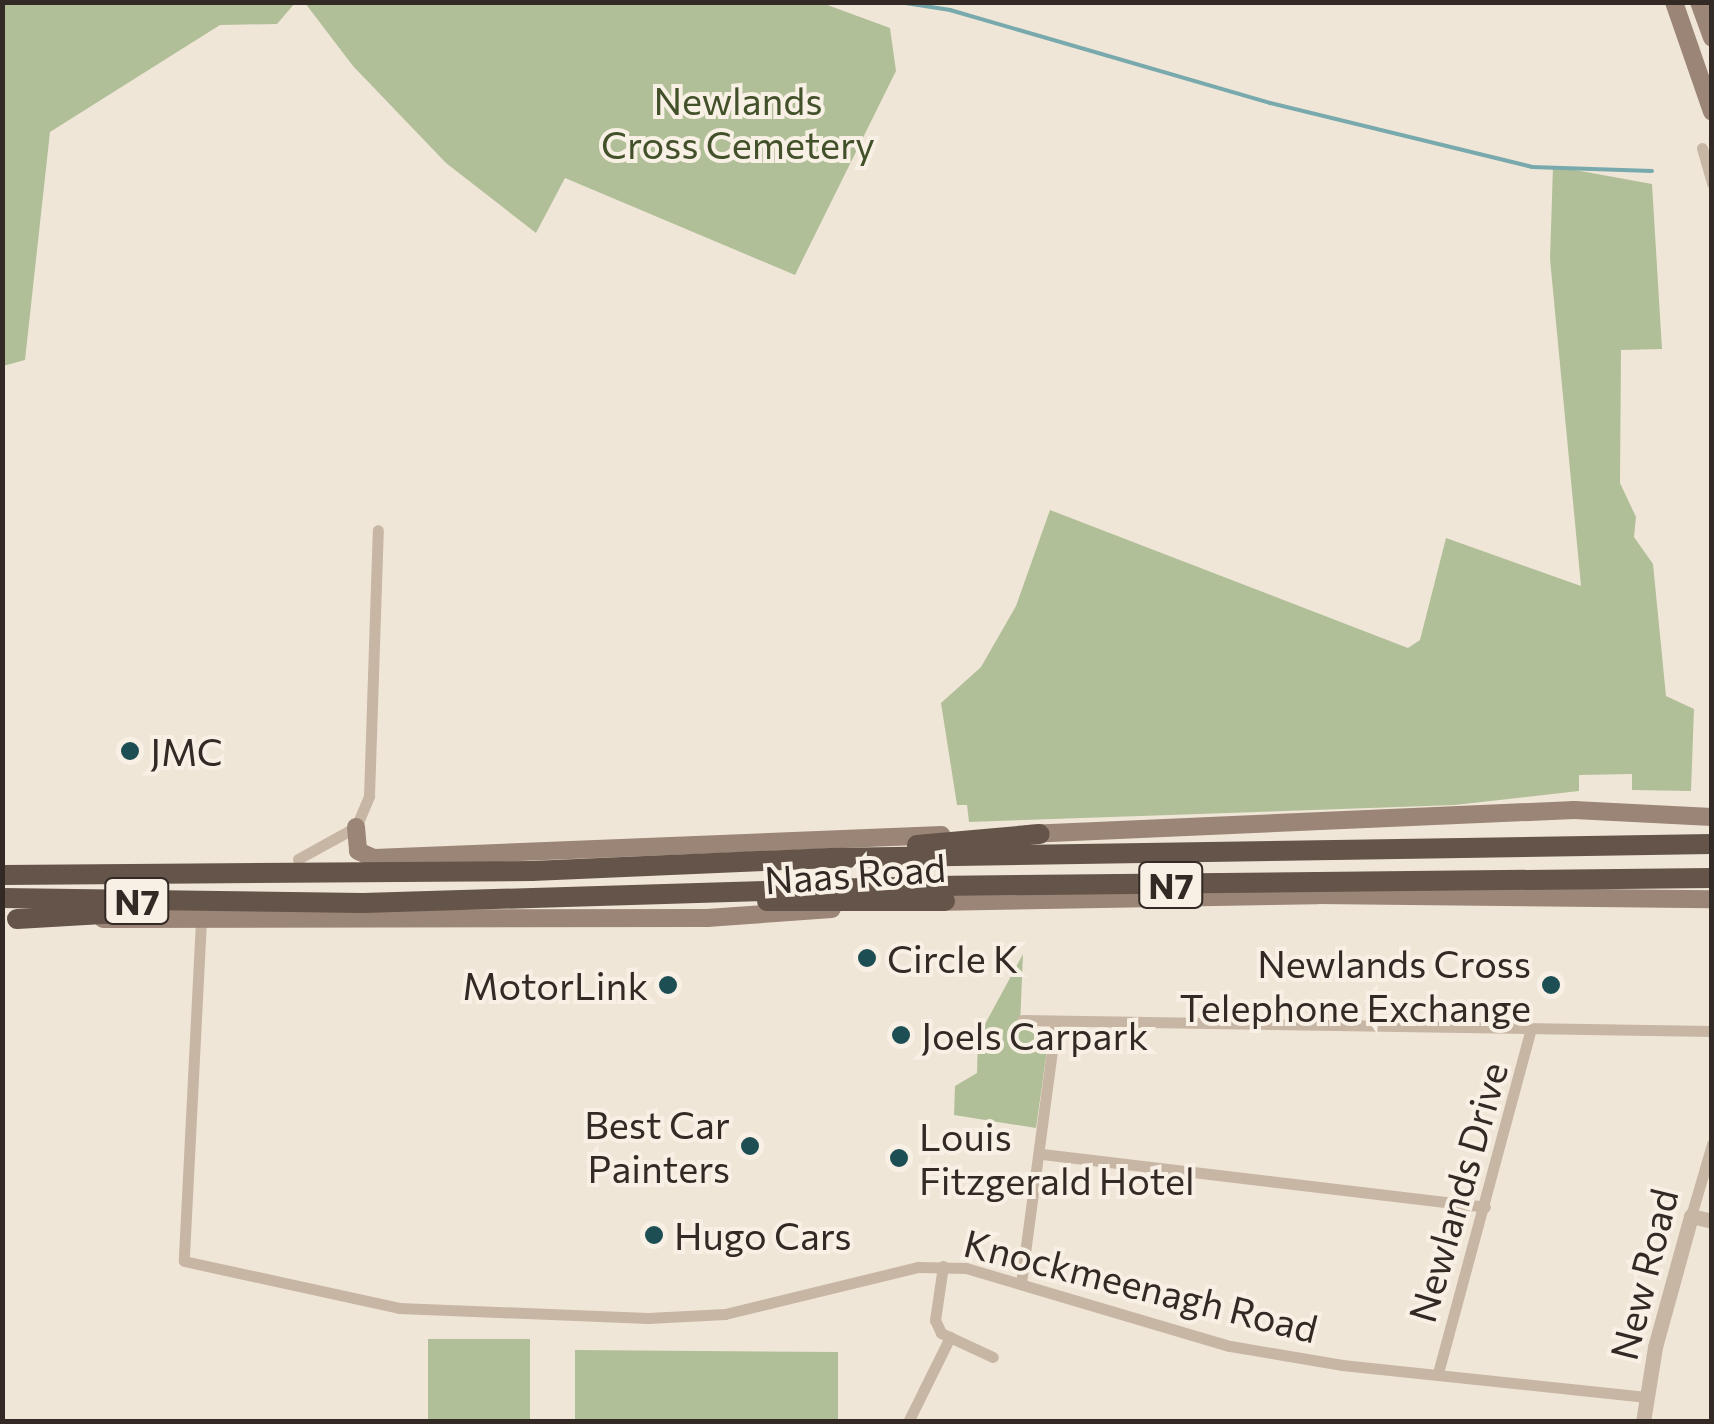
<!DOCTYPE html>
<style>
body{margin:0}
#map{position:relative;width:1714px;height:1424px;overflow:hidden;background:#f0e6d8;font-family:Commissioner,sans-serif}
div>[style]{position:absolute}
.green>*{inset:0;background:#b1bf98}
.stream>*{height:4px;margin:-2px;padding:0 2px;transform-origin:2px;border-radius:2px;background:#77a9ad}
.minor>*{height:11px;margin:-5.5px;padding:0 5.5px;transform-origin:5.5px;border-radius:5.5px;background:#c8b6a4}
.tertiary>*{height:15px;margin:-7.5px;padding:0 7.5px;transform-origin:7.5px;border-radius:7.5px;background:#c8b6a4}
.secondary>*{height:18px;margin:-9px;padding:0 9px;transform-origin:9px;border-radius:9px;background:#9b8576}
.trunk>*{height:20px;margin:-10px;padding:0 10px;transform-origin:10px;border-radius:10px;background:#64544a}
.dots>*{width:28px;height:28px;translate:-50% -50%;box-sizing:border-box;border:5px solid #f8f0e4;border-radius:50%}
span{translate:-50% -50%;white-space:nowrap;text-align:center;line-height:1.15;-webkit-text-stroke:8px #f8f0e4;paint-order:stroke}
.shield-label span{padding:2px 8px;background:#f8f0e4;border:2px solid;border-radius:8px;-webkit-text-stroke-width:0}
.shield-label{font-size:35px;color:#332a26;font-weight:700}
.park-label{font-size:38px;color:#42512a}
.poi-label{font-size:38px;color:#332a26}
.left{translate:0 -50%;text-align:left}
.right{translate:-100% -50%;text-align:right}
.street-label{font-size:38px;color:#332a26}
.frame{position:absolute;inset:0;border:5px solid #332a26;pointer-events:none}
</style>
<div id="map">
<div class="green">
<div style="clip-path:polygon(2px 3px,295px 3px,277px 24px,220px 25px,50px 132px,25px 360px,3px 366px)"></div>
<div style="clip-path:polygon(305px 3px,822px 3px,890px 28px,896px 71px,795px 275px,565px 178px,536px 233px,446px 163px,353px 66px)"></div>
<div style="clip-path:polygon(1553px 166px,1652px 184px,1662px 349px,1621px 350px,1620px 483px,1636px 517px,1634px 537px,1653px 564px,1666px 696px,1694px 709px,1691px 791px,1632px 790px,1632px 774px,1579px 775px,1579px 791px,1455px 805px,969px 822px,967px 805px,957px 805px,941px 703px,981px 667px,1016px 606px,1050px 510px,1408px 648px,1420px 640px,1446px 538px,1581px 586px,1550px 259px)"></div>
<div style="clip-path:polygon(1023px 954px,1020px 1026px,1043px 1031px,1048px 1043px,1036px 1128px,954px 1115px,955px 1086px,977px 1073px,978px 1037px)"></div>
<div style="clip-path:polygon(428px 1339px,530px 1339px,530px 1421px,428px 1421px)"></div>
<div style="clip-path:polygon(575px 1350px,838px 1352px,838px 1421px,575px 1421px)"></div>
</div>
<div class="stream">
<div style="left:899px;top:2px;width:52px;rotate:8.9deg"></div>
<div style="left:950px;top:10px;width:333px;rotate:16.2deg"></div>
<div style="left:1270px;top:103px;width:270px;rotate:13.7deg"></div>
<div style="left:1532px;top:167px;width:120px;rotate:1.9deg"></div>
</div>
<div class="minor">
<div style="left:1702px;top:148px;width:37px;rotate:74deg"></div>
<div style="left:298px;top:859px;width:66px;rotate:-28.9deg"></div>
<div style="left:356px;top:827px;width:34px;rotate:-67deg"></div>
<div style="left:369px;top:796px;width:266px;rotate:-88.1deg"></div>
<div style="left:201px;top:920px;width:341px;rotate:92.9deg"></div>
<div style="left:184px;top:1261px;width:220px;rotate:12.3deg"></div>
<div style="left:399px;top:1308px;width:249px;rotate:2.3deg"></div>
<div style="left:648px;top:1318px;width:77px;rotate:-3deg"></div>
<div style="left:725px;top:1314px;width:199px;rotate:-13.7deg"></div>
<div style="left:918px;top:1267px;width:48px;rotate:1.2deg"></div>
<div style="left:966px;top:1268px;width:275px;rotate:16.5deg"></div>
<div style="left:1230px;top:1346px;width:114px;rotate:9.6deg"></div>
<div style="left:1342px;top:1365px;width:306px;rotate:6deg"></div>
<div style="left:1022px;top:1020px;width:690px;rotate:0.91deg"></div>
<div style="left:1042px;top:1154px;width:446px;rotate:6.8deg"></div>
<div style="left:1691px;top:1216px;width:75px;rotate:-73.7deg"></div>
<div style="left:943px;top:1266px;width:55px;rotate:98.4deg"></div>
<div style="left:935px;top:1320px;width:14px;rotate:65deg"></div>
<div style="left:941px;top:1333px;width:57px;rotate:24.8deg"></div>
<div style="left:1021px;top:1283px;width:264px;rotate:-82.4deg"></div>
<div style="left:1438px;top:1373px;width:357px;rotate:-74.9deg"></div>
<div style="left:908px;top:1422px;width:95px;rotate:-63.7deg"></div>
</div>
<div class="tertiary">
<div style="left:1643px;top:1422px;width:76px;rotate:-80.9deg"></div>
<div style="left:1655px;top:1347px;width:136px;rotate:-74.6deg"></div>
<div style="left:1691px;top:1216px;width:22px;rotate:13deg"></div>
</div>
<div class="secondary">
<div style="left:1674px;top:2px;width:116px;rotate:70.9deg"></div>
<div style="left:1699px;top:2px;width:38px;rotate:70deg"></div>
<div style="left:356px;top:827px;width:24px;rotate:85deg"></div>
<div style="left:358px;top:851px;width:17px;rotate:24deg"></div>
<div style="left:374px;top:858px;width:568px;rotate:-2.32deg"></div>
<div style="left:1028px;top:834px;width:547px;rotate:-2.52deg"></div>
<div style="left:1574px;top:810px;width:138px;rotate:2.9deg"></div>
<div style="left:932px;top:902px;width:385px;rotate:-1deg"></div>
<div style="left:1317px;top:895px;width:395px;rotate:0.6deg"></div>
<div style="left:103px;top:919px;width:604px;rotate:-0.09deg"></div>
<div style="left:707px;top:918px;width:125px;rotate:-4.1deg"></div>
</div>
<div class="trunk">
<div style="left:917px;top:845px;width:123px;rotate:-5.1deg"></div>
<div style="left:2px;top:875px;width:530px;rotate:-0.43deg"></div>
<div style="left:532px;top:871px;width:299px;rotate:-2.5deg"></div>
<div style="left:831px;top:858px;width:881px;rotate:-0.91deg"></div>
<div style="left:2px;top:898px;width:361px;rotate:0.8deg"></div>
<div style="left:363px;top:903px;width:568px;rotate:-1.71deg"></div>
<div style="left:931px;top:886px;width:781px;rotate:-0.59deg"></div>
<div style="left:767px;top:901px;width:178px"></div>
<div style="left:17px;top:919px;width:103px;rotate:-3.3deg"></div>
</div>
<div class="dots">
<div style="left:130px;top:751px;background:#1c4e54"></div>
<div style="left:867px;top:958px;background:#1c4e54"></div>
<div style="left:668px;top:985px;background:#1c4e54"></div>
<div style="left:1551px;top:985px;background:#1c4e54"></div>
<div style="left:901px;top:1035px;background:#1c4e54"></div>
<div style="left:750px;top:1146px;background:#1c4e54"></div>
<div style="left:899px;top:1158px;background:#1c4e54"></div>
<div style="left:654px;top:1235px;background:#1c4e54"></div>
</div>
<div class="shield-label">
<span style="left:1171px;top:885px">N7</span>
<span style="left:137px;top:901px">N7</span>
</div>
<div class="park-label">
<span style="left:738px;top:122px">Newlands<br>Cross Cemetery</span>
</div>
<div class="poi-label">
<span class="left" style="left:150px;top:751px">JMC</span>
<span class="left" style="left:887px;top:958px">Circle K</span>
<span class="right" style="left:1531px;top:985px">Newlands Cross<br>Telephone Exchange</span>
<span class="right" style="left:648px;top:985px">MotorLink</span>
<span class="left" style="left:921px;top:1035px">Joels Carpark</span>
<span class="right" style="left:730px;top:1146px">Best Car<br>Painters</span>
<span class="left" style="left:919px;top:1158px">Louis<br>Fitzgerald Hotel</span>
<span class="left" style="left:674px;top:1235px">Hugo Cars</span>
</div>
<div class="street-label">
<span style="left:855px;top:873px;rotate:-4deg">Naas Road</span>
<span style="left:1457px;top:1192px;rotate:-74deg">Newlands Drive</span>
<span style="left:1643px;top:1274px;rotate:-76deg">New Road</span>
<span style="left:1141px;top:1285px;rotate:14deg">Knockmeenagh Road</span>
</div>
<div class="frame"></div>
</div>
